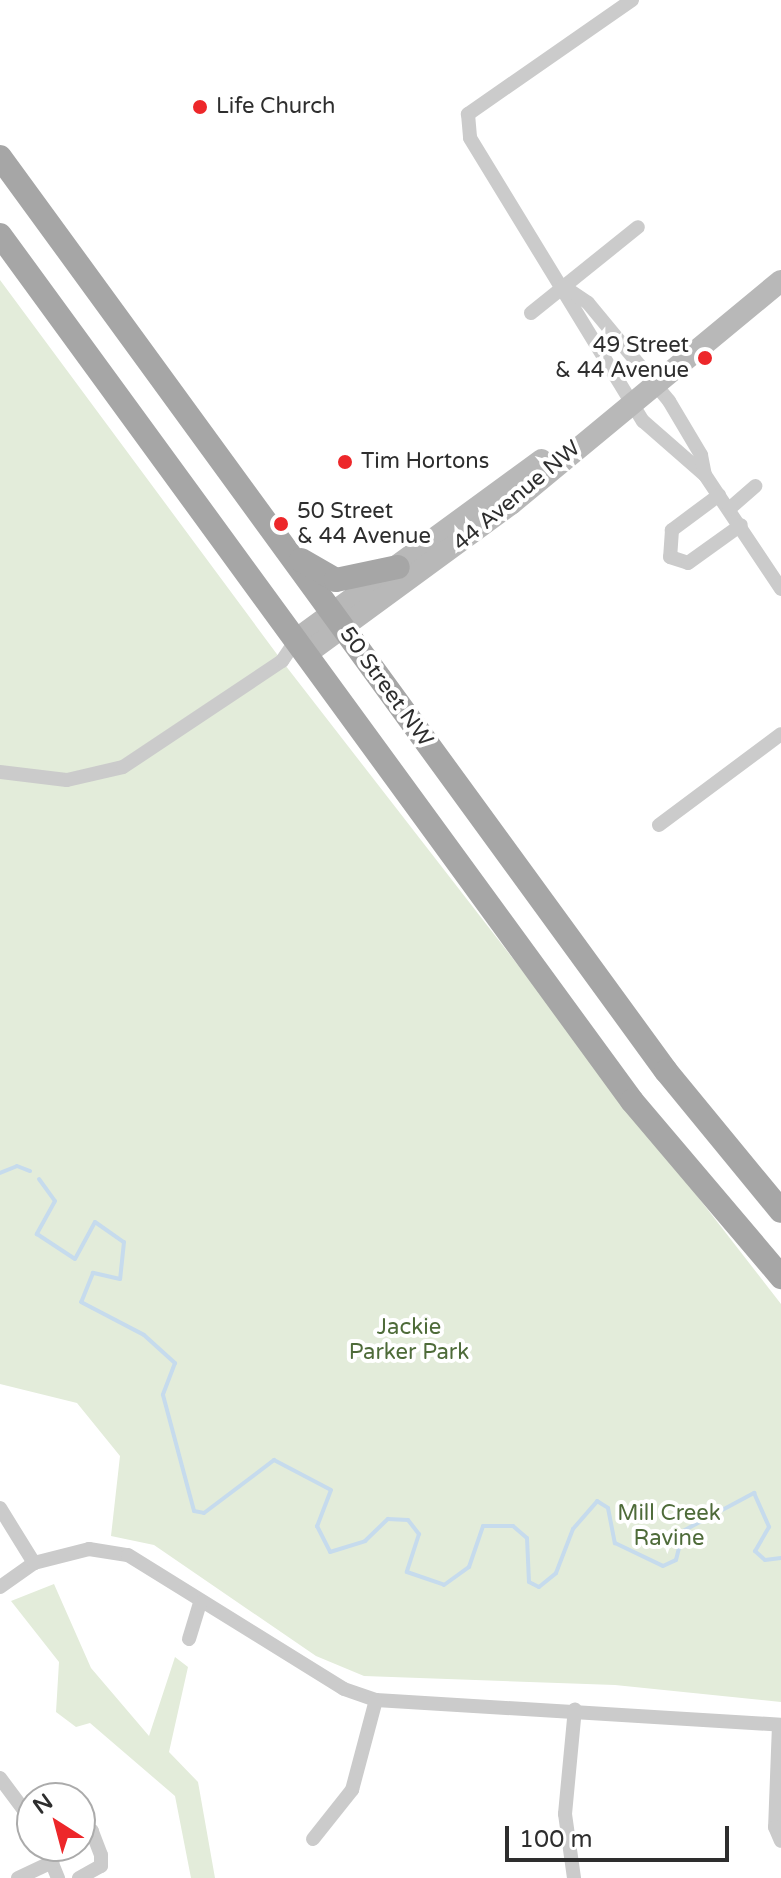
<!DOCTYPE html>
<style>
body{margin:0}
#map{position:relative;width:781px;height:1878px;overflow:hidden;background:#fff;font-family:"Varela Round",sans-serif}
div>[style]{position:absolute}
.green>*{inset:0;background:#e3ecda}
.stream>*{height:4px;margin:-2px;padding:0 2px;transform-origin:2px;border-radius:2px;background:#c6dbed}
.street>*{height:14px;margin:-7px;padding:0 7px;transform-origin:7px;border-radius:7px;background:#cbcbcb}
.secondary>*{height:22px;margin:-11px;padding:0 11px;transform-origin:11px;border-radius:11px;background:#b8b8b8}
.primary>*{height:24px;margin:-12px;padding:0 12px;transform-origin:12px;border-radius:12px;background:#a6a6a6}
.dots>*{width:22px;height:22px;translate:-50% -50%;box-sizing:border-box;border:4px solid #fff;border-radius:50%}
span{translate:-50% -50%;white-space:nowrap;text-align:center;line-height:1.15;-webkit-text-stroke:8px #fff;paint-order:stroke}
.poi-label{font-size:22px;color:#2e2e2e}
.left{translate:0 -50%;text-align:left}
.right{translate:-100% -50%;text-align:right}
.street-label{font-size:22px;color:#2e2e2e}
.park-label{font-size:22px;color:#4e6b39}
.north{position:absolute;left:16px;top:1782px;width:80px;height:80px;box-sizing:border-box;background:#fff;border:2px solid #ababab;border-radius:50%;rotate:324deg;font-size:22px;font-weight:700;line-height:32px;text-align:center;color:#2e2e2e}
.north::after{content:'';display:block;margin:auto;width:28px;height:36px;background:#ed272a;clip-path:polygon(50% 0,100% 100%,50% 72%,0 100%)}
.scale{position:absolute;left:505px;top:1826px;width:224px;height:36px;box-sizing:border-box;border:4px solid #2e2e2e;border-top:0;padding-left:10px;font-size:24px;line-height:28px;white-space:nowrap;color:#2e2e2e;-webkit-text-stroke:6px #fff;paint-order:stroke}
</style>
<div id="map">
<div class="green">
<div style="clip-path:polygon(0 280px,282px 661px,781px 1304px,781px 1702px,615px 1685px,364px 1676px,316px 1656px,154px 1545px,111px 1536px,120px 1456px,77px 1403px,0 1384px)"></div>
<div style="clip-path:polygon(54px 1584px,91px 1668px,149px 1736px,175px 1657px,188px 1667px,169px 1752px,198px 1782px,215px 1878px,191px 1878px,175px 1796px,90px 1723px,76px 1727px,56px 1712px,59px 1662px,11px 1601px)"></div>
</div>
<div class="stream">
<div style="left:0;top:1173px;width:18px;rotate:-22deg"></div>
<div style="left:17px;top:1166px;width:14px;rotate:21deg"></div>
<div style="left:39px;top:1179px;width:27px;rotate:54deg"></div>
<div style="left:55px;top:1201px;width:38px;rotate:119deg"></div>
<div style="left:37px;top:1234px;width:45px;rotate:33.3deg"></div>
<div style="left:75px;top:1259px;width:42px;rotate:-61.6deg"></div>
<div style="left:95px;top:1222px;width:35px;rotate:35deg"></div>
<div style="left:124px;top:1242px;width:37px;rotate:96deg"></div>
<div style="left:120px;top:1279px;width:28px;rotate:-167deg"></div>
<div style="left:93px;top:1273px;width:31px;rotate:112deg"></div>
<div style="left:81px;top:1302px;width:71px;rotate:27.6deg"></div>
<div style="left:144px;top:1335px;width:42px;rotate:42.1deg"></div>
<div style="left:175px;top:1363px;width:34px;rotate:111deg"></div>
<div style="left:163px;top:1395px;width:120px;rotate:75deg"></div>
<div style="left:194px;top:1511px;width:10px;rotate:11deg"></div>
<div style="left:204px;top:1513px;width:88px;rotate:-37.1deg"></div>
<div style="left:274px;top:1460px;width:64px;rotate:27.8deg"></div>
<div style="left:331px;top:1490px;width:39px;rotate:111deg"></div>
<div style="left:317px;top:1526px;width:29px;rotate:63deg"></div>
<div style="left:330px;top:1552px;width:37px;rotate:-17deg"></div>
<div style="left:365px;top:1541px;width:32px;rotate:-44deg"></div>
<div style="left:388px;top:1519px;width:20px;rotate:3deg"></div>
<div style="left:408px;top:1520px;width:18px;rotate:52deg"></div>
<div style="left:419px;top:1534px;width:40px;rotate:108deg"></div>
<div style="left:407px;top:1572px;width:39px;rotate:19deg"></div>
<div style="left:444px;top:1585px;width:31px;rotate:-36deg"></div>
<div style="left:469px;top:1567px;width:43px;rotate:-71.1deg"></div>
<div style="left:483px;top:1526px;width:30px"></div>
<div style="left:513px;top:1526px;width:18px;rotate:41deg"></div>
<div style="left:527px;top:1538px;width:44px;rotate:87.4deg"></div>
<div style="left:529px;top:1582px;width:11px;rotate:27deg"></div>
<div style="left:539px;top:1587px;width:22px;rotate:-39deg"></div>
<div style="left:556px;top:1573px;width:47px;rotate:-68.9deg"></div>
<div style="left:573px;top:1529px;width:37px;rotate:-49deg"></div>
<div style="left:597px;top:1501px;width:13px;rotate:32deg"></div>
<div style="left:608px;top:1508px;width:36px;rotate:79deg"></div>
<div style="left:615px;top:1543px;width:53px;rotate:25.6deg"></div>
<div style="left:663px;top:1566px;width:14px;rotate:-25deg"></div>
<div style="left:676px;top:1560px;width:30px;rotate:-76deg"></div>
<div style="left:683px;top:1531px;width:81px;rotate:-28.2deg"></div>
<div style="left:754px;top:1493px;width:37px;rotate:66deg"></div>
<div style="left:769px;top:1527px;width:28px;rotate:120deg"></div>
<div style="left:755px;top:1551px;width:13px;rotate:42deg"></div>
<div style="left:765px;top:1560px;width:16px;rotate:-7deg"></div>
</div>
<div class="street">
<div style="left:632px;top:0;width:200px;rotate:145.2deg"></div>
<div style="left:468px;top:114px;width:24px;rotate:85deg"></div>
<div style="left:470px;top:138px;width:332px;rotate:58.6deg"></div>
<div style="left:643px;top:421px;width:82px;rotate:41.1deg"></div>
<div style="left:705px;top:475px;width:137px;rotate:56.3deg"></div>
<div style="left:563px;top:286px;width:30px;rotate:34deg"></div>
<div style="left:588px;top:303px;width:127px;rotate:50.4deg"></div>
<div style="left:669px;top:401px;width:63px;rotate:59.3deg"></div>
<div style="left:701px;top:455px;width:20px;rotate:79deg"></div>
<div style="left:531px;top:313px;width:137px;rotate:-38.8deg"></div>
<div style="left:719px;top:495px;width:59px;rotate:143.3deg"></div>
<div style="left:672px;top:530px;width:27px;rotate:94deg"></div>
<div style="left:670px;top:557px;width:19px;rotate:18deg"></div>
<div style="left:688px;top:563px;width:65px;rotate:-35.6deg"></div>
<div style="left:729px;top:509px;width:35px;rotate:-41deg"></div>
<div style="left:0;top:772px;width:67px;rotate:6.8deg"></div>
<div style="left:67px;top:780px;width:57px;rotate:-13.1deg"></div>
<div style="left:123px;top:767px;width:191px;rotate:-33.7deg"></div>
<div style="left:282px;top:661px;width:27px;rotate:-56deg"></div>
<div style="left:659px;top:825px;width:152px;rotate:-36.7deg"></div>
<div style="left:0;top:1508px;width:65px;rotate:58.3deg"></div>
<div style="left:0;top:1587px;width:42px;rotate:-35.2deg"></div>
<div style="left:34px;top:1563px;width:57px;rotate:-14.3deg"></div>
<div style="left:89px;top:1549px;width:39px;rotate:9deg"></div>
<div style="left:128px;top:1555px;width:254px;rotate:31.8deg"></div>
<div style="left:344px;top:1689px;width:34px;rotate:19deg"></div>
<div style="left:376px;top:1700px;width:406px;rotate:3.5deg"></div>
<div style="left:189px;top:1639px;width:38px;rotate:-73deg"></div>
<div style="left:779px;top:1725px;width:102px;rotate:92.2deg"></div>
<div style="left:775px;top:1827px;width:15px;rotate:67deg"></div>
<div style="left:0;top:1778px;width:54px;rotate:53.3deg"></div>
<div style="left:313px;top:1839px;width:63px;rotate:-51.5deg"></div>
<div style="left:352px;top:1790px;width:93px;rotate:-75.1deg"></div>
<div style="left:45px;top:1846px;width:35px;rotate:68deg"></div>
<div style="left:18px;top:1878px;width:38px;rotate:-25deg"></div>
<div style="left:79px;top:1878px;width:25px;rotate:-29deg"></div>
<div style="left:101px;top:1866px;width:11px;rotate:-90deg"></div>
<div style="left:101px;top:1855px;width:26px;rotate:-111deg"></div>
<div style="left:92px;top:1831px;width:13px;rotate:-157deg"></div>
<div style="left:574px;top:1878px;width:65px;rotate:-98deg"></div>
<div style="left:565px;top:1814px;width:105px;rotate:-84.6deg"></div>
</div>
<div class="secondary">
<div style="left:297px;top:639px;width:303px;rotate:-36.2deg"></div>
<div style="left:306px;top:654px;width:254px;rotate:-36.2deg"></div>
<div style="left:511px;top:504px;width:350px;rotate:-39.6deg"></div>
</div>
<div class="primary">
<div style="left:0;top:157px;width:1131px;rotate:53.92deg"></div>
<div style="left:666px;top:1071px;width:181px;rotate:50.6deg"></div>
<div style="left:0;top:235px;width:1072px;rotate:53.88deg"></div>
<div style="left:632px;top:1101px;width:231px;rotate:49.7deg"></div>
<div style="left:301px;top:560px;width:40px;rotate:29.7deg"></div>
<div style="left:336px;top:580px;width:63px;rotate:-11.8deg"></div>
</div>
<div class="dots">
<div style="left:200px;top:107px;background:#ed272a"></div>
<div style="left:705px;top:358px;background:#ed272a"></div>
<div style="left:345px;top:462px;background:#ed272a"></div>
<div style="left:281px;top:524px;background:#ed272a"></div>
</div>
<div class="poi-label">
<span class="left" style="left:216px;top:107px">Life Church</span>
<span class="right" style="left:689px;top:358px">49 Street<br>&amp; 44 Avenue</span>
<span class="left" style="left:361px;top:462px">Tim Hortons</span>
<span class="left" style="left:297px;top:524px">50 Street<br>&amp; 44 Avenue</span>
</div>
<div class="street-label">
<span style="left:517px;top:496px;rotate:-40deg">44 Avenue NW</span>
<span style="left:386px;top:687px;rotate:54deg">50 Street NW</span>
</div>
<div class="park-label">
<span style="left:409px;top:1340px">Jackie<br>Parker Park</span>
<span style="left:669px;top:1526px">Mill Creek<br>Ravine</span>
</div>
<div class="north">N</div>
<div class="scale">100 m</div>
</div>
